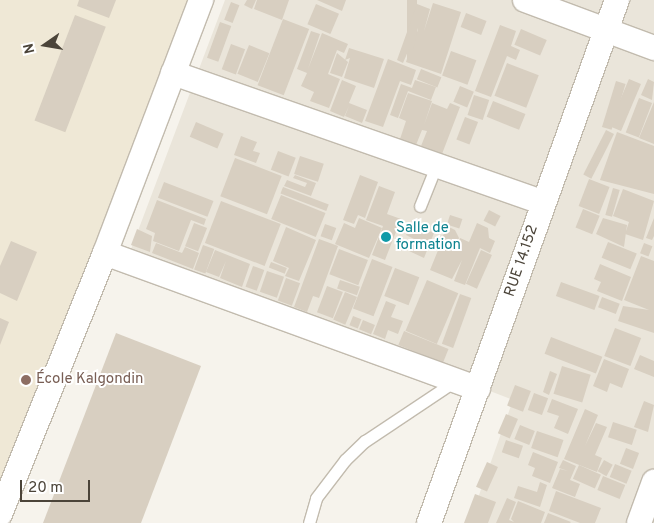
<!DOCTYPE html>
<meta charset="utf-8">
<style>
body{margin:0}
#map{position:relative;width:654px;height:523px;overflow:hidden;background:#f6f3ec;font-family:Overpass,sans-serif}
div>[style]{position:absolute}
.residential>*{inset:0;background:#eae5da}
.education>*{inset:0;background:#efe8d6}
.building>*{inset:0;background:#d8cfc1;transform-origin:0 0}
.roads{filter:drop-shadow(1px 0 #c2bbae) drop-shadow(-1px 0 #c2bbae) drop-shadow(0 1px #c2bbae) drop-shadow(0 -1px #c2bbae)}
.lane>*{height:11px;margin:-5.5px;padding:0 5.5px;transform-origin:5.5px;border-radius:5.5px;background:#fff}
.street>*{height:24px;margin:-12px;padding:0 12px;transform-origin:12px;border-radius:12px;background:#fff}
.dots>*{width:14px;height:14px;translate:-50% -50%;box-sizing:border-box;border:2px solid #fff;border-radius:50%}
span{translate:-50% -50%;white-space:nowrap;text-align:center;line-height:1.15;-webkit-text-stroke:4px #fff;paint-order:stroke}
.culture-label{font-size:15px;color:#0d838f}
.left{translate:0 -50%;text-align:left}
.street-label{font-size:15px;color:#4b4439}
.education-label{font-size:15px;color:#785e54}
.north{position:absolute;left:20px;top:20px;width:50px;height:50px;-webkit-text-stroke:4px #fff;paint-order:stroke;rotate:257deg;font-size:14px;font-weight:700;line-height:20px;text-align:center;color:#4b4439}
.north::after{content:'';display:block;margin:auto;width:18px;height:22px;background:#4b4439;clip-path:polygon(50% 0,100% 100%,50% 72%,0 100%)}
.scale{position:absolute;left:20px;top:480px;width:70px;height:22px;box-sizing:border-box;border:2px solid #4b4439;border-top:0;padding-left:6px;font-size:15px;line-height:18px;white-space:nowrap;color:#4b4439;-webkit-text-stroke:4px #fff;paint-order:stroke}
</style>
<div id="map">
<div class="residential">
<div style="clip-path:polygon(225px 0,654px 0,654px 523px,469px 523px,513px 400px,130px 252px)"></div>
</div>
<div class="education">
<div style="clip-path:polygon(0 0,199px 0,0 506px)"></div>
</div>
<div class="building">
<div style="clip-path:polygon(79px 0,116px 0,109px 18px,77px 6px)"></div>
<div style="clip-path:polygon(247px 0,256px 0,252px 9px,244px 5px)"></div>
<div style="clip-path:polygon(257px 0,289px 0,282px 20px,254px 9px)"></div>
<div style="clip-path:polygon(317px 0,346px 0,342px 11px)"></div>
<div style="left:407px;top:0;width:10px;height:61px"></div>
<div style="left:231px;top:2px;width:9px;height:19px;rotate:21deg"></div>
<div style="clip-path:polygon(433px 3px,461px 12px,441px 74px,406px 62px,410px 49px,413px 50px,418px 28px,403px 63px,397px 60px,417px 4px,430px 9px,424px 31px)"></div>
<div style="left:316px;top:4px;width:25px;height:22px;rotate:23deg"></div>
<div style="left:466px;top:13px;width:22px;height:15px;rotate:21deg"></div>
<div style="left:75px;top:15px;width:33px;height:113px;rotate:21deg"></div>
<div style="left:283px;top:19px;width:28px;height:71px;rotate:21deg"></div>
<div style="left:220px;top:22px;width:12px;height:38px;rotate:20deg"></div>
<div style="clip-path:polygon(500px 25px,516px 31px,511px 46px,520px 50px,516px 60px,507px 56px,491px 97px,475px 91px)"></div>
<div style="left:521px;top:29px;width:28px;height:17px;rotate:23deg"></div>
<div style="clip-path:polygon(311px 31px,320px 34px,308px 69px,322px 33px,348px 44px,344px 53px,337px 50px,328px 74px,340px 79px,329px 108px,310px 101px,314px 92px,301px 86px,307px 73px,297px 69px)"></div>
<div style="left:231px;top:44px;width:15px;height:27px;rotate:20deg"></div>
<div style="left:249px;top:45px;width:22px;height:31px;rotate:22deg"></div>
<div style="clip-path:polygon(349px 48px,384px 59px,374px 88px,344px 78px,350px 58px,345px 60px)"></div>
<div style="left:451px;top:51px;width:27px;height:26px;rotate:20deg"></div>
<div style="clip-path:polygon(337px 53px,348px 62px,342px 77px,330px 73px)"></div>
<div style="clip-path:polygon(388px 59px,416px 70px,411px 85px,400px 81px,383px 127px,365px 121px)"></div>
<div style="left:507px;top:63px;width:34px;height:35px;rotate:21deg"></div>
<div style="left:421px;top:69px;width:22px;height:11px;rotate:22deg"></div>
<div style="left:629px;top:79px;width:13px;height:51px;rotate:23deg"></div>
<div style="clip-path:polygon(648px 79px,654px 82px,652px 100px,641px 95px)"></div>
<div style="clip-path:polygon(342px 80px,356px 86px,349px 103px,367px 110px,362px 123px,345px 116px,349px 106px,344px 117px,330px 111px)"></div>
<div style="clip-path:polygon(415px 80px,436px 87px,431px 100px,408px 91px,398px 118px,390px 115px,401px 84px,412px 88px)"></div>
<div style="left:616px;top:81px;width:10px;height:48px;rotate:17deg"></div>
<div style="left:460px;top:86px;width:15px;height:17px;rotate:23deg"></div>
<div style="clip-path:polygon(408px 93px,432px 101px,424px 125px,432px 103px,447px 109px,450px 103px,460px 107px,442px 154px,421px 146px,427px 131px,422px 130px,416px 145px,400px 139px,406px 121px,399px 118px)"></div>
<div style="left:474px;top:95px;width:16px;height:21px;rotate:18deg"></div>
<div style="left:639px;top:98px;width:14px;height:37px;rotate:21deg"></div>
<div style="left:493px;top:101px;width:35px;height:17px;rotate:22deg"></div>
<div style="clip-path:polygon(654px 102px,654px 144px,639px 138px)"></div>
<div style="left:465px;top:117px;width:14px;height:24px;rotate:21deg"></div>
<div style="left:196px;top:122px;width:30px;height:16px;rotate:23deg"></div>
<div style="left:606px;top:130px;width:9px;height:50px;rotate:27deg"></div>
<div style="clip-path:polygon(617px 132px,654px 146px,654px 194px,600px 180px)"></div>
<div style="clip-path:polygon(241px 136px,257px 142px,253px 151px,260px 153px,256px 163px,234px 155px)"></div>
<div style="left:278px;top:151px;width:19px;height:20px;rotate:21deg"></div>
<div style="left:300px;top:156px;width:25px;height:19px;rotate:18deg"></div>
<div style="left:235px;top:158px;width:50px;height:41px;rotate:21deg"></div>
<div style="clip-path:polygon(295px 175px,316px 183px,311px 196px,284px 186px,287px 180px,305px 187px,307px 183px,293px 178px)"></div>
<div style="clip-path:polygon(360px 175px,378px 182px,365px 218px,358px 215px,354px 224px,343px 220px)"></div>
<div style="left:589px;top:179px;width:22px;height:29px;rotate:21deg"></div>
<div style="left:164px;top:182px;width:53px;height:17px;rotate:21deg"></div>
<div style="clip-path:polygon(379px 186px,395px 192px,387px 214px,401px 219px,385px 260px,372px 255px,383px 226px,366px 220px)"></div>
<div style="left:283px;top:187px;width:49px;height:7px;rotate:21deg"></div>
<div style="left:613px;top:188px;width:7px;height:28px;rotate:16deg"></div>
<div style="clip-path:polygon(623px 189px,654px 201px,643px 240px,625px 234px,629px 222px,613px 216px)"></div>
<div style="left:281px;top:195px;width:48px;height:26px;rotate:22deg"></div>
<div style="clip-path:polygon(157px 200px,206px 219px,204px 225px,191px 220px,179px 251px,153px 241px,155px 233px,146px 229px)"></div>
<div style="left:221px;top:201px;width:64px;height:45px;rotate:21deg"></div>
<div style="left:583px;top:209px;width:18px;height:20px;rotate:22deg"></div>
<div style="left:489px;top:210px;width:13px;height:12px;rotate:27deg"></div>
<div style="left:450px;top:215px;width:13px;height:10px;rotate:18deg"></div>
<div style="clip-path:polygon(359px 218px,382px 228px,369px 258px,335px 244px,344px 223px,355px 228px)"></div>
<div style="clip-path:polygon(603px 218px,627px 225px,624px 247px,596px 234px)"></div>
<div style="clip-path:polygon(654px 218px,654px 236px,652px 240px,646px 238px)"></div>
<div style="left:194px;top:223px;width:14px;height:25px;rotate:21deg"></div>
<div style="clip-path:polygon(410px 223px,434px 233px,424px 258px,409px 251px,414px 239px,406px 235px)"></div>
<div style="clip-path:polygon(477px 223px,488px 228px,489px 238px,495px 241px,490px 253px,480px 248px,465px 285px,454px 281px,462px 260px,452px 279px,430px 270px,441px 243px,456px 248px,460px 238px,469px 242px)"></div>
<div style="left:325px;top:224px;width:12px;height:13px;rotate:20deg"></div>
<div style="clip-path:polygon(447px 226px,455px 230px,459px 238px,455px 247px,441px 241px)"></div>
<div style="clip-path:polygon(286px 227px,316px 240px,299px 281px,285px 276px,289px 268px,273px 261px)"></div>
<div style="clip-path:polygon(137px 229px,152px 236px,150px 252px,131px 245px)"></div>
<div style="clip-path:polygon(319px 239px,338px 246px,319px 298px,313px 296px,307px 312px,294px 307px)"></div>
<div style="clip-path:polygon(11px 241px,37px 252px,17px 301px,0 293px,0 266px)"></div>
<div style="left:608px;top:242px;width:31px;height:17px;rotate:22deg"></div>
<div style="clip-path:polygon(156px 243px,182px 253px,185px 247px,199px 253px,193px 269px,152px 253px)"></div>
<div style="left:644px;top:243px;width:9px;height:11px;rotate:21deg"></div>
<div style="left:203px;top:245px;width:12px;height:26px;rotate:20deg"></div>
<div style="left:339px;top:249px;width:31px;height:27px;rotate:21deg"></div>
<div style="clip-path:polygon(215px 250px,250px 264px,242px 287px,220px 278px,226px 261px,219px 277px,206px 272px)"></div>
<div style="left:481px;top:250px;width:12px;height:37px;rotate:24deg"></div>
<div style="clip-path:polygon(641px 256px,654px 261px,654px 333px,618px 321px,623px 306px,649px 310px,624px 300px)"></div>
<div style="left:372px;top:259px;width:22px;height:53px;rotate:21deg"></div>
<div style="left:271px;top:262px;width:17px;height:6px;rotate:21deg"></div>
<div style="clip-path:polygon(600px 264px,631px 277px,622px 301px,597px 291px,601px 282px,594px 279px)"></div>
<div style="left:253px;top:266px;width:12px;height:22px;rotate:20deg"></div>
<div style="left:395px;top:268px;width:26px;height:30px;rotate:21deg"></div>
<div style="left:267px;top:271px;width:18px;height:22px;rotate:19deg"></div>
<div style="left:286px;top:278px;width:15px;height:24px;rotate:20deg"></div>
<div style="left:340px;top:280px;width:21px;height:9px;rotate:19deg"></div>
<div style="left:427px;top:280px;width:34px;height:55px;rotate:23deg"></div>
<div style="left:561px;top:282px;width:41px;height:15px;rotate:20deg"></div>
<div style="left:327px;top:286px;width:17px;height:28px;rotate:21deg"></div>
<div style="left:345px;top:292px;width:13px;height:30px;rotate:23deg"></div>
<div style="left:460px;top:294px;width:12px;height:53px;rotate:20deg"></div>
<div style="left:602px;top:297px;width:19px;height:11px;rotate:21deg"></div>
<div style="clip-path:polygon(386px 301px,396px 305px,391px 317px,403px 321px,398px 334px,388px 330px,385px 339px,373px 334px)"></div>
<div style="left:353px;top:316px;width:9px;height:10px;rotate:21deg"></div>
<div style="clip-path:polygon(0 318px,9px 322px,0 345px)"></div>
<div style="left:363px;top:320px;width:13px;height:10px;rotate:23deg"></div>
<div style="left:615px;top:328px;width:28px;height:30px;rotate:21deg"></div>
<div style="left:404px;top:331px;width:48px;height:15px;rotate:22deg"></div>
<div style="clip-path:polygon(116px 333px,201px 366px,141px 523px,43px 523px)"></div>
<div style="left:551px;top:337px;width:55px;height:18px;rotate:21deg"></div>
<div style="clip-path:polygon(640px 355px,654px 361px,654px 377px,634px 369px)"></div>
<div style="clip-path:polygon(604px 359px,629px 369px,622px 388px,610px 383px,607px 392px,593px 386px)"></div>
<div style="left:562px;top:366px;width:30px;height:29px;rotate:17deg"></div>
<div style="clip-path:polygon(550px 371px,557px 374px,549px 395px,543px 392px)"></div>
<div style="left:515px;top:385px;width:17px;height:22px;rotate:21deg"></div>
<div style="left:534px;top:393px;width:15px;height:18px;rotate:20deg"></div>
<div style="clip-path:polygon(552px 399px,578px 409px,568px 434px,554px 428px,559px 416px,547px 412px)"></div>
<div style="clip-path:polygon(644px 401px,654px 405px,648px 432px,634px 427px)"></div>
<div style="clip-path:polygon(585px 409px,598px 415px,585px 446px,596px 423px,607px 427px,595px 455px,602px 458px,597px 472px,564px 459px)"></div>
<div style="left:506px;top:414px;width:13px;height:21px;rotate:23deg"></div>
<div style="left:613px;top:422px;width:25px;height:16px;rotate:18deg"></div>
<div style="left:520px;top:425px;width:16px;height:15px;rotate:22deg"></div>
<div style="left:537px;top:431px;width:28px;height:18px;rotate:19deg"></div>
<div style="left:506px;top:440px;width:18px;height:13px;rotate:19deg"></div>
<div style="left:626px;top:448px;width:14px;height:17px;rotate:21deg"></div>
<div style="clip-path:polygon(533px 452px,558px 462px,550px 483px,532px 476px,535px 468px,528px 465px)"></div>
<div style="clip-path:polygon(563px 460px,576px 466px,570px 480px,580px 484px,575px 497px,552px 488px,560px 469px,568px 471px,559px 468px)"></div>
<div style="left:604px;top:460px;width:10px;height:13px;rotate:29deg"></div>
<div style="left:487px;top:462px;width:12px;height:27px;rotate:24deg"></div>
<div style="left:615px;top:464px;width:18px;height:14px;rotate:22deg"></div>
<div style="left:579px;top:465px;width:24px;height:15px;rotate:24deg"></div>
<div style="left:603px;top:476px;width:24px;height:15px;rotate:22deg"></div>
<div style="clip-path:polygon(540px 482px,547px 485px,540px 507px,514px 498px,518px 486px,537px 492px)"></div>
<div style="clip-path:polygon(556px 491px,601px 508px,595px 523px,580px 523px,549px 511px)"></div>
<div style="clip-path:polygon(475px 494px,496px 502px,488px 523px,464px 523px)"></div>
<div style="clip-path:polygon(507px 498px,516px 502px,509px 520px,514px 522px,511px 519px,518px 501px,545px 512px,541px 523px,496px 523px)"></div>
<div style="clip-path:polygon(548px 513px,571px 522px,570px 523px,544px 523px)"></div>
</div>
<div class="roads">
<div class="lane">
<div style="left:420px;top:206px;width:43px;rotate:-68.2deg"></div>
<div style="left:309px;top:523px;width:26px;rotate:-74deg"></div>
<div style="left:316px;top:498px;width:48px;rotate:-52.7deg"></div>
<div style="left:345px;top:460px;width:28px;rotate:-44deg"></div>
<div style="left:365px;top:441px;width:108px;rotate:-33.7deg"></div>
</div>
<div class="street">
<div style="left:525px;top:0;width:138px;rotate:20.4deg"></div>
<div style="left:173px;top:73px;width:391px;rotate:19.3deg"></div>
<div style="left:105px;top:253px;width:397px;rotate:20deg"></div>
<div style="left:0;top:514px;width:281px;rotate:-68.1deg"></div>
<div style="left:105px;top:253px;width:271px;rotate:-69.2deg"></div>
<div style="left:429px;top:523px;width:556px;rotate:-70.23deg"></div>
<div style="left:639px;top:523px;width:44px;rotate:-69.9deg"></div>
</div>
</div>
<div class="dots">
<div style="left:386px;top:237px;background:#0f9aa8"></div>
<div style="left:26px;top:380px;background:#8d6e63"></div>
</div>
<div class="culture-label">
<span class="left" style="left:396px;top:237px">Salle de<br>formation</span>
</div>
<div class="street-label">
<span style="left:522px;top:261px;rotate:-71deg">RUE 14.152</span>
</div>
<div class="education-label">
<span class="left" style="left:36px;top:380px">École Kalgondin</span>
</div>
<div class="north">N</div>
<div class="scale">20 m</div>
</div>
